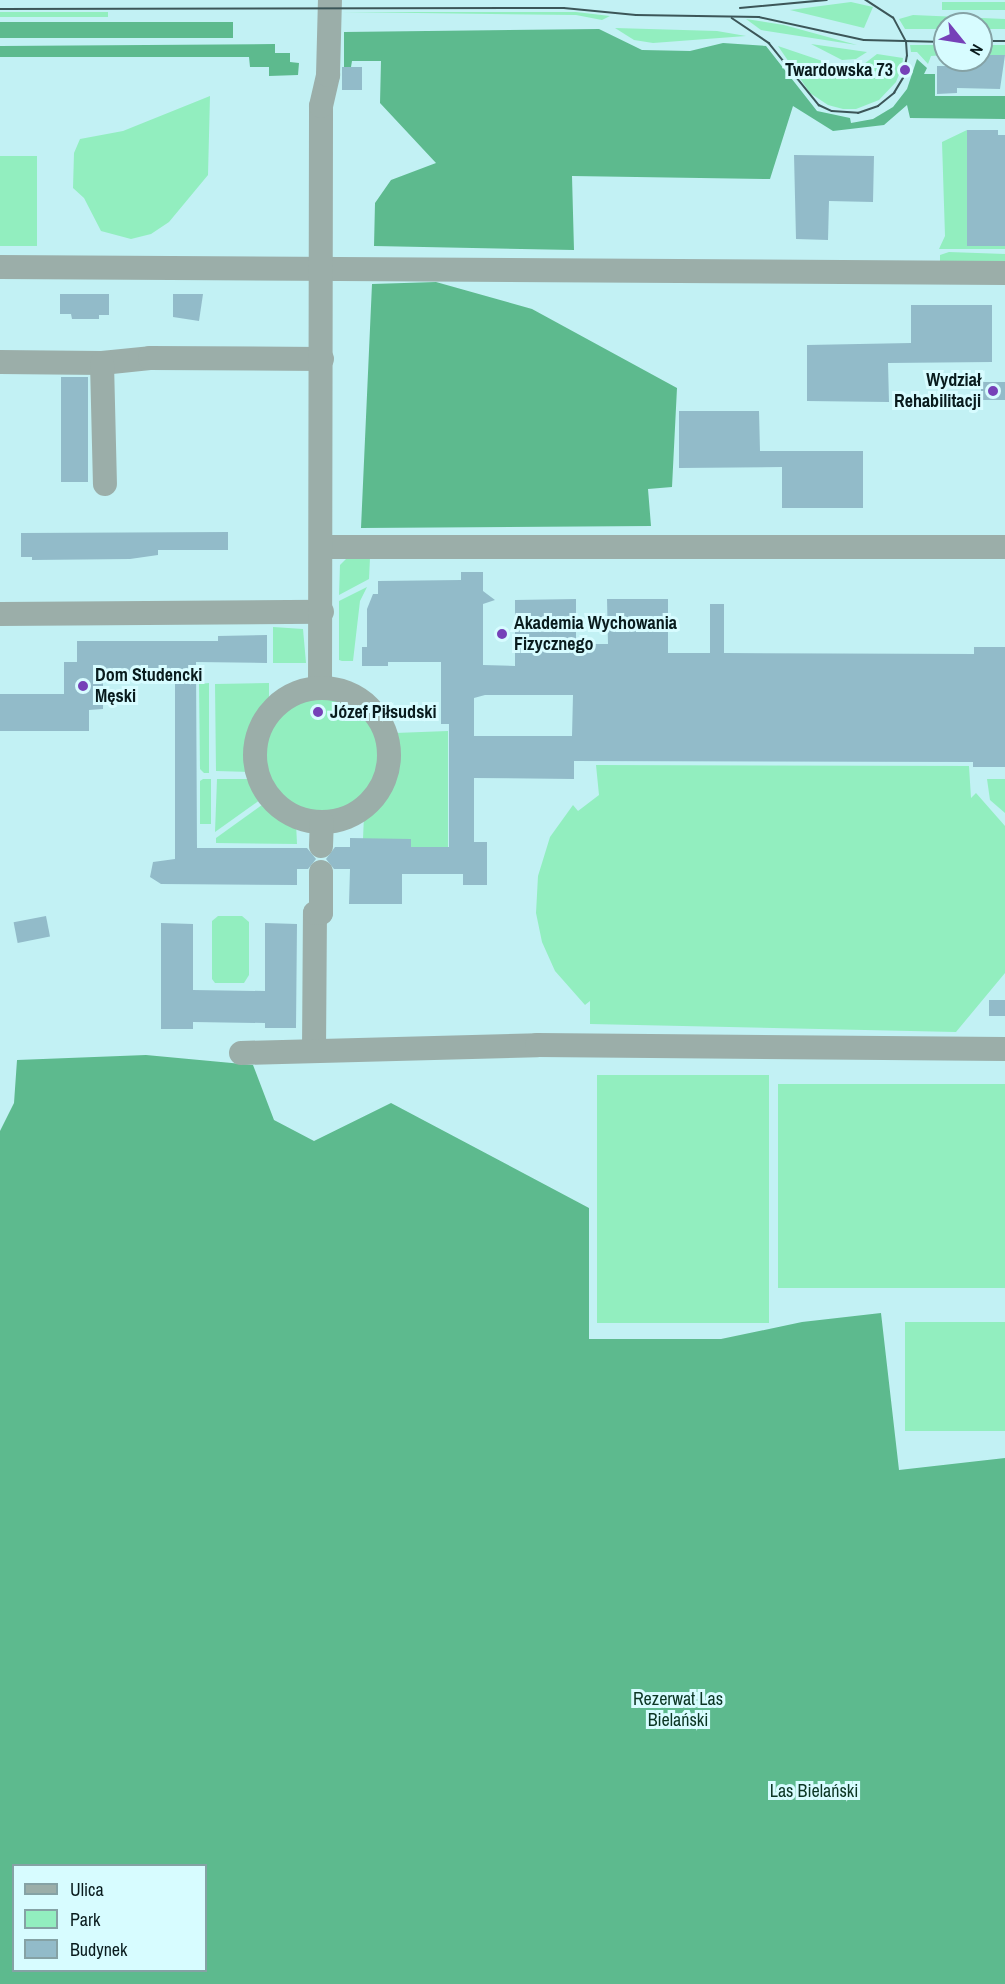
<!DOCTYPE html>
<meta charset="utf-8">
<style>
body{margin:0}
#map{position:relative;width:1005px;height:1984px;overflow:hidden;background:#c2f1f4;font-family:"Archivo Narrow",sans-serif}
div>[style]{position:absolute}
.green>*{inset:0;background:#92eebf;transform-origin:0 0}
.round{border-radius:50%}
.forest>*{inset:0;background:#5dba8e;transform-origin:0 0}
.building>*{inset:0;background:#92bbc9;transform-origin:0 0}
.minor>*{height:24px;margin:-12px;padding:0 12px;transform-origin:12px;border-radius:12px;background:#9baea9}
.minor>.ring{margin:-12px;padding:0;box-sizing:content-box;background:none;border:24px solid #9baea9;border-radius:50%}
.tram>*{height:1.5px;margin:-0.75px;padding:0 0.75px;transform-origin:0.75px;border-radius:0.75px;background:#3c5658}
.dots>*{width:16px;height:16px;translate:-50% -50%;box-sizing:border-box;border:3px solid #d7fcff;border-radius:50%}
span{translate:-50% -50%;white-space:nowrap;text-align:center;line-height:1.15;-webkit-text-stroke:6px #d7fcff;paint-order:stroke}
.poi-label{font-size:18px;color:#091b1d;font-weight:700}
.right{translate:-100% -50%;text-align:right}
.left{translate:0 -50%;text-align:left}
.park-label{font-size:18px;color:#0b3523}
.legend{position:absolute;left:12px;top:1864px;width:195px;height:108px;box-sizing:border-box;background:#d7fcff;border:2px solid #85a2a5;margin:0;padding:8px 10px;list-style:none;font-size:18px;color:#091b1d}
.legend li{display:flex;align-items:center;gap:12px;height:30px}
.legend b{width:30px;border:2px solid #85a2a5}
.north{position:absolute;left:933px;top:12px;width:60px;height:60px;box-sizing:border-box;background:#d7fcff;border:2px solid #85a2a5;border-radius:50%;rotate:120deg;font-size:16px;font-weight:700;line-height:24px;text-align:center;color:#091b1d}
.north::after{content:'';display:block;margin:auto;width:21px;height:27px;background:#7641b8;clip-path:polygon(50% 0,100% 100%,50% 72%,0 100%)}
</style>
<div id="map">
<div class="green">
<div style="clip-path:polygon(851px 2px,873px 7px,864px 28px,790px 10px)"></div>
<div style="left:1005px;top:2px;width:8px;height:63px;rotate:90deg"></div>
<div style="left:0;top:12px;width:108px;height:5px"></div>
<div style="clip-path:polygon(342px 12px,576px 12px,610px 16px,602px 20px,576px 15px)"></div>
<div style="clip-path:polygon(913px 15px,1005px 19px,1005px 29px,981px 29px,981px 24px,945px 24px,945px 29px,905px 29px,899px 19px)"></div>
<div style="clip-path:polygon(746px 19px,784px 25px,857px 45px,761px 30px)"></div>
<div style="clip-path:polygon(615px 28px,717px 31px,746px 36px,653px 43px,634px 40px)"></div>
<div style="clip-path:polygon(811px 44px,867px 52px,856px 59px,842px 60px)"></div>
<div style="clip-path:polygon(910px 45px,945px 45px,945px 55px,931px 56px,928px 64px,917px 52px,911px 52px)"></div>
<div style="left:981px;top:45px;width:24px;height:10px"></div>
<div style="clip-path:polygon(778px 46px,840px 67px,864px 64px,877px 54px,903px 58px,902px 67px,896px 82px,879px 100px,856px 109px,843px 109px,828px 105px,810px 93px)"></div>
<div style="clip-path:polygon(210px 96px,208px 175px,169px 222px,151px 234px,131px 239px,101px 231px,84px 198px,73px 188px,74px 153px,80px 139px,123px 131px)"></div>
<div style="clip-path:polygon(967px 130px,967px 246px,1005px 246px,1005px 249px,939px 249px,945px 236px,942px 142px)"></div>
<div style="left:0;top:156px;width:37px;height:90px"></div>
<div style="clip-path:polygon(949px 252px,1005px 254px,1005px 264px,940px 264px,940px 255px)"></div>
<div style="clip-path:polygon(347px 558px,370px 558px,369px 579px,339px 595px,340px 565px)"></div>
<div style="clip-path:polygon(367px 587px,360px 601px,353px 661px,342px 661px,339px 660px,339px 601px)"></div>
<div style="clip-path:polygon(273px 627px,303px 629px,306px 663px,273px 663px)"></div>
<div style="clip-path:polygon(209px 683px,209px 773px,204px 773px,200px 769px,199px 684px)"></div>
<div style="clip-path:polygon(269px 683px,269px 704px,251px 739px,251px 772px,216px 771px,215px 684px)"></div>
<div class="round" style="left:264px;top:697px;width:118px;height:118px"></div>
<div style="clip-path:polygon(448px 731px,448px 848px,410px 848px,363px 839px,364px 815px,386px 792px,393px 775px,398px 758px,395px 733px)"></div>
<div style="clip-path:polygon(596px 765px,969px 766px,971px 798px,976px 793px,1005px 826px,1005px 973px,956px 1032px,590px 1024px,590px 1001px,585px 1005px,555px 971px,542px 942px,536px 913px,538px 876px,550px 837px,573px 805px,578px 811px,599px 795px)"></div>
<div style="clip-path:polygon(203px 779px,211px 779px,211px 824px,200px 824px,200px 781px)"></div>
<div style="clip-path:polygon(217px 779px,252px 779px,264px 797px,215px 832px)"></div>
<div style="clip-path:polygon(987px 779px,1005px 779px,1005px 813px,990px 800px)"></div>
<div style="clip-path:polygon(266px 802px,296px 823px,297px 844px,216px 843px,216px 838px)"></div>
<div style="clip-path:polygon(218px 916px,242px 916px,249px 922px,249px 975px,244px 983px,215px 983px,212px 979px,212px 921px)"></div>
<div style="left:769px;top:1075px;width:248px;height:172px;rotate:90deg"></div>
<div style="left:1005px;top:1084px;width:204px;height:227px;rotate:90deg"></div>
<div style="left:1005px;top:1322px;width:109px;height:100px;rotate:90deg"></div>
</div>
<div class="forest">
<div style="left:0;top:22px;width:233px;height:16px"></div>
<div style="clip-path:polygon(599px 29px,642px 50px,690px 51px,723px 43px,766px 46px,817px 111px,850px 118px,851px 123px,873px 119px,893px 107px,907px 89px,917px 59px,927px 68px,924px 74px,935px 74px,935px 96px,1005px 96px,1005px 119px,910px 118px,907px 105px,884px 125px,833px 131px,793px 106px,770px 179px,572px 176px,574px 250px,374px 246px,375px 203px,391px 180px,436px 163px,380px 103px,381px 61px,352px 61px,351px 67px,344px 67px,344px 32px)"></div>
<div style="clip-path:polygon(275px 44px,275px 53px,290px 53px,290px 62px,299px 63px,298px 75px,269px 76px,269px 67px,250px 67px,249px 57px,0 57px,0 46px)"></div>
<div style="clip-path:polygon(436px 282px,532px 309px,677px 388px,672px 487px,648px 489px,651px 526px,361px 528px,372px 284px)"></div>
<div style="clip-path:polygon(evenodd,146px 1055px,253px 1065px,274px 1120px,314px 1141px,391px 1103px,589px 1208px,589px 1339px,721px 1339px,802px 1322px,881px 1313px,899px 1470px,1005px 1458px,1005px 1984px,0 1984px,0 1131px,14px 1103px,17px 1060px,146px 1055px,14px 1866px,206px 1866px,206px 1970px,14px 1970px,14px 1866px)"></div>
</div>
<div class="building">
<div style="clip-path:polygon(981px 55px,1005px 55px,1000px 89px,957px 88px,957px 93px,937px 94px,937px 66px,951px 66px,952px 60px,981px 60px)"></div>
<div style="left:342px;top:67px;width:20px;height:23px"></div>
<div style="clip-path:polygon(967px 130px,998px 130px,998px 135px,1005px 135px,1005px 246px,967px 246px)"></div>
<div style="clip-path:polygon(794px 155px,874px 156px,873px 202px,829px 201px,828px 240px,796px 239px)"></div>
<div style="clip-path:polygon(60px 294px,109px 294px,109px 315px,99px 315px,99px 319px,72px 319px,71px 314px,60px 314px)"></div>
<div style="clip-path:polygon(173px 294px,203px 294px,199px 321px,173px 317px)"></div>
<div style="clip-path:polygon(911px 305px,992px 305px,992px 362px,888px 363px,889px 402px,807px 401px,807px 345px,911px 343px)"></div>
<div style="left:61px;top:377px;width:27px;height:105px"></div>
<div style="left:981px;top:382px;width:24px;height:18px"></div>
<div style="clip-path:polygon(679px 411px,759px 411px,760px 451px,863px 451px,863px 508px,782px 508px,782px 467px,679px 468px)"></div>
<div style="clip-path:polygon(228px 532px,228px 550px,158px 550px,158px 555px,130px 559px,32px 560px,32px 557px,21px 557px,21px 533px)"></div>
<div style="clip-path:polygon(evenodd,461px 572px,483px 572px,483px 591px,495px 600px,483px 604px,483px 665px,515px 666px,515px 600px,576px 599px,576px 644px,608px 644px,607px 599px,668px 599px,668px 653px,710px 653px,710px 604px,724px 604px,724px 653px,974px 654px,974px 647px,1005px 647px,1005px 767px,973px 767px,973px 762px,574px 761px,574px 779px,474px 778px,474px 842px,487px 842px,487px 885px,463px 885px,463px 874px,402px 874px,402px 904px,349px 904px,350px 869px,334px 869px,326px 859px,335px 847px,350px 847px,350px 838px,411px 839px,411px 847px,449px 847px,449px 724px,441px 724px,441px 662px,388px 662px,388px 666px,362px 666px,362px 647px,367px 647px,367px 609px,373px 594px,378px 594px,378px 581px,461px 580px,461px 572px,485px 695px,573px 695px,572px 736px,474px 736px,474px 698px,485px 695px)"></div>
<div style="clip-path:polygon(267px 635px,267px 663px,196px 662px,197px 848px,307px 848px,316px 859px,308px 869px,297px 869px,297px 885px,161px 884px,150px 877px,153px 862px,175px 859px,175px 678px,103px 678px,103px 709px,89px 710px,89px 731px,0 731px,0 694px,64px 694px,64px 662px,77px 662px,77px 641px,218px 641px,218px 636px)"></div>
<div style="left:46px;top:916px;width:21px;height:33px;rotate:79deg"></div>
<div style="clip-path:polygon(161px 923px,193px 924px,193px 990px,265px 991px,265px 923px,297px 924px,296px 1028px,265px 1028px,265px 1023px,193px 1022px,193px 1029px,161px 1029px)"></div>
<div style="left:989px;top:1000px;width:16px;height:16px"></div>
</div>
<div class="minor">
<div style="left:0;top:267px;width:1005px;rotate:0.34deg"></div>
<div style="left:0;top:362px;width:102px;rotate:0.6deg"></div>
<div style="left:102px;top:363px;width:48px;rotate:-5.9deg"></div>
<div style="left:150px;top:358px;width:172px;rotate:0.3deg"></div>
<div style="left:102px;top:363px;width:121px;rotate:88.6deg"></div>
<div style="left:321px;top:547px;width:684px"></div>
<div style="left:0;top:614px;width:322px;rotate:-0.4deg"></div>
<div style="left:320px;top:688px;width:582px;rotate:-89.9deg"></div>
<div style="left:321px;top:106px;width:32px;rotate:-77deg"></div>
<div style="left:328px;top:75px;width:75px;rotate:-88.5deg"></div>
<div class="ring" style="left:255px;top:688px;width:110px;height:110px"></div>
<div style="left:321px;top:846px;width:24px;rotate:-88deg"></div>
<div style="left:314px;top:1051px;width:138px;rotate:-89.6deg"></div>
<div style="left:315px;top:913px;width:6px"></div>
<div style="left:321px;top:913px;width:41px;rotate:-90deg"></div>
<div style="left:241px;top:1053px;width:296px;rotate:-1.5deg"></div>
<div style="left:537px;top:1045px;width:468px;rotate:0.5deg"></div>
</div>
<div class="tram">
<div style="left:740px;top:8px;width:87px;rotate:-5.3deg"></div>
<div style="left:0;top:9px;width:564px;rotate:-0.1deg"></div>
<div style="left:564px;top:8px;width:72px;rotate:5.6deg"></div>
<div style="left:636px;top:15px;width:123px;rotate:0.9deg"></div>
<div style="left:759px;top:17px;width:107px;rotate:12.4deg"></div>
<div style="left:864px;top:40px;width:81px;rotate:1.4deg"></div>
<div style="left:732px;top:18px;width:45px;rotate:34deg"></div>
<div style="left:769px;top:43px;width:80px;rotate:51.1deg"></div>
<div style="left:819px;top:105px;width:14px;rotate:25deg"></div>
<div style="left:832px;top:111px;width:26px;rotate:4deg"></div>
<div style="left:858px;top:113px;width:21px;rotate:-19deg"></div>
<div style="left:878px;top:106px;width:21px;rotate:-39deg"></div>
<div style="left:894px;top:93px;width:17px;rotate:-59deg"></div>
<div style="left:903px;top:78px;width:22px;rotate:-80deg"></div>
<div style="left:907px;top:56px;width:14px;rotate:-94deg"></div>
<div style="left:906px;top:42px;width:27px;rotate:-118deg"></div>
<div style="left:893px;top:18px;width:33px;rotate:-147deg"></div>
<div style="left:981px;top:41px;width:24px"></div>
</div>
<div class="dots">
<div style="left:905px;top:70px;background:#7641b8"></div>
<div style="left:993px;top:391px;background:#7641b8"></div>
<div style="left:502px;top:634px;background:#7641b8"></div>
<div style="left:83px;top:686px;background:#7641b8"></div>
<div style="left:318px;top:712px;background:#7641b8"></div>
</div>
<div class="poi-label">
<span class="right" style="left:893px;top:70px">Twardowska 73</span>
<span class="right" style="left:981px;top:391px">Wydział<br>Rehabilitacji</span>
<span class="left" style="left:514px;top:634px">Akademia Wychowania<br>Fizycznego</span>
<span class="left" style="left:95px;top:686px">Dom Studencki<br>Męski</span>
<span class="left" style="left:330px;top:712px">Józef Piłsudski</span>
</div>
<div class="park-label">
<span style="left:678px;top:1710px">Rezerwat Las<br>Bielański</span>
<span style="left:814px;top:1791px">Las Bielański</span>
</div>
<ul class="legend">
<li><b style="height:8px;background:#9baea9"></b>Ulica</li>
<li><b style="height:16px;background:#92eebf"></b>Park</li>
<li><b style="height:16px;background:#92bbc9"></b>Budynek</li>
</ul>
<div class="north">N</div>
</div>
